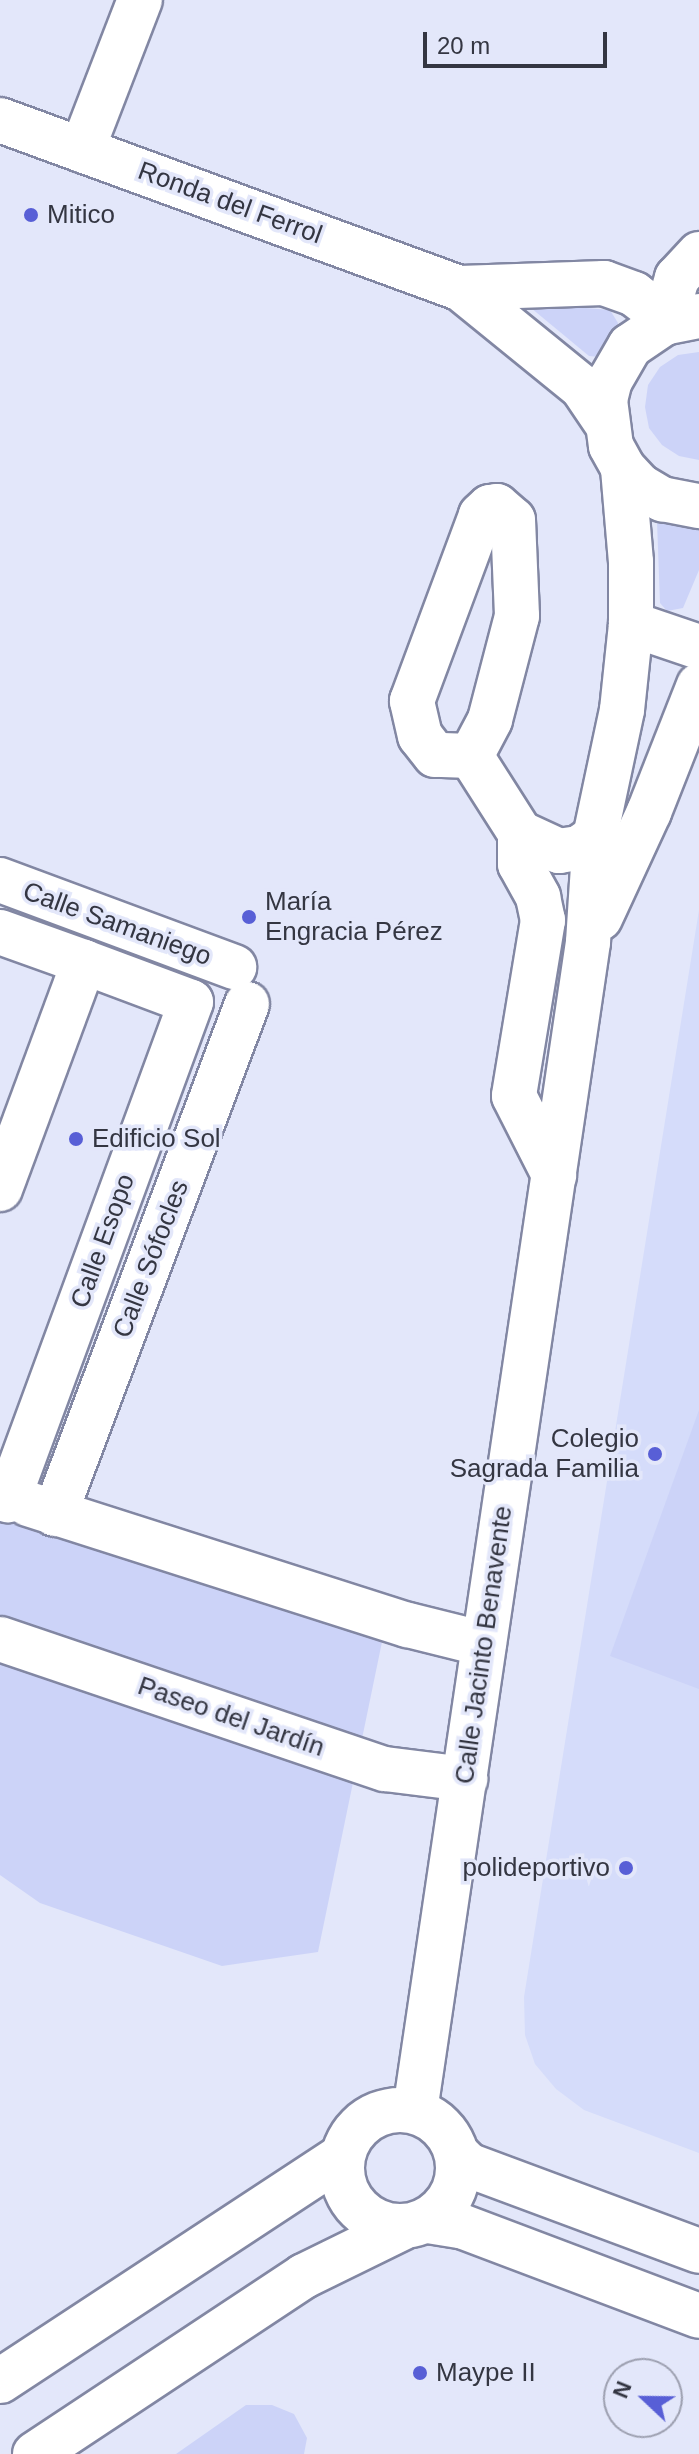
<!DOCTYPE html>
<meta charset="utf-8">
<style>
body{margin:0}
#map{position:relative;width:699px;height:2454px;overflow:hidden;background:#e3e7fa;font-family:Helvetica,sans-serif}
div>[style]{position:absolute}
.built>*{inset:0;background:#d5dcfa}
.green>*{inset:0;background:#ccd3f8}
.roads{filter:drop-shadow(2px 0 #8287a3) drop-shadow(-2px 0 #8287a3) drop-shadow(0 2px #8287a3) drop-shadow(0 -2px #8287a3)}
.minor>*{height:44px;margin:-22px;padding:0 22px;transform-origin:22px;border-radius:22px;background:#fff}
.major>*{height:44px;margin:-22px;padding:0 22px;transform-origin:22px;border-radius:22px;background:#fff}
.major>.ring{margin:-22px;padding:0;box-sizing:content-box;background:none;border:44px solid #fff;border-radius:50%}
.dots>*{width:22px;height:22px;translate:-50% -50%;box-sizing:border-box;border:4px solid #e3e7fa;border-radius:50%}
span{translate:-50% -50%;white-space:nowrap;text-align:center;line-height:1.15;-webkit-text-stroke:7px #e3e7fa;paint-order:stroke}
.street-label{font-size:26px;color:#343642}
.poi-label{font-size:26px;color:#343642}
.left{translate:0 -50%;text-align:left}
.right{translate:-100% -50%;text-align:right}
.north{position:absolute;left:603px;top:2358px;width:80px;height:80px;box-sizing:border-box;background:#e3e7fa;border:2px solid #9da0b0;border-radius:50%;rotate:292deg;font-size:22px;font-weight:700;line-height:32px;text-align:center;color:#343642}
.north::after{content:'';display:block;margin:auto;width:28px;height:36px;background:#585fd6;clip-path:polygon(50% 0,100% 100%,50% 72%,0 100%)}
.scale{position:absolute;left:423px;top:32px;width:184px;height:36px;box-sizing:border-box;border:4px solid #343642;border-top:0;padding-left:10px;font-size:24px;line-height:28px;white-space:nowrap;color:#343642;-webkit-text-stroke:6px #e3e7fa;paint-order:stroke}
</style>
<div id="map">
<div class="built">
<div style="clip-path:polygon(699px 910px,699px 2153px,584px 2110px,556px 2089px,535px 2064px,525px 2035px,524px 1997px)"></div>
</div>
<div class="green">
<div style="clip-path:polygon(525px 303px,610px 310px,618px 323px,614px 337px,600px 357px,589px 356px)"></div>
<div style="clip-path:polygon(699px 352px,699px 460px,679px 456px,662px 445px,649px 428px,645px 407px,648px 385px,660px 367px,678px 355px)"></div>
<div style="clip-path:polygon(699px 515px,699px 570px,683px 608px,667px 611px,660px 603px,657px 521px,660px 517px)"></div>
<div style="clip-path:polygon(699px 1410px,699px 1689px,610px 1656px)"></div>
<div style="clip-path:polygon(0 1512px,383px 1637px,318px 1952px,222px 1966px,40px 1903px,0 1875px)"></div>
<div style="clip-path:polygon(246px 2405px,272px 2405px,294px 2414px,307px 2438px,304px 2454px,176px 2454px)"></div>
</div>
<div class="roads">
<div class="minor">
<div style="left:0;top:120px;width:490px;rotate:20.1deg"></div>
<div style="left:460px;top:288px;width:157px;rotate:39.1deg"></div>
<div style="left:582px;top:387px;width:41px;rotate:55.9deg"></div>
<div style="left:82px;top:150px;width:161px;rotate:-68.9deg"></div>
<div style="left:460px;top:288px;width:144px;rotate:-2deg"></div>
<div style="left:604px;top:283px;width:32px;rotate:20deg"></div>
<div style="left:634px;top:294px;width:21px;rotate:37deg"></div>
<div style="left:651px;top:307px;width:21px;rotate:51deg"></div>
<div style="left:497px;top:506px;width:21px;rotate:41deg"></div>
<div style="left:513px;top:520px;width:96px;rotate:87.6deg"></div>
<div style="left:517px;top:616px;width:107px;rotate:104.6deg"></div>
<div style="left:490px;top:720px;width:41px;rotate:117.8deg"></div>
<div style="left:471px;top:756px;width:36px;rotate:-178deg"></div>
<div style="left:435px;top:755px;width:24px;rotate:-128deg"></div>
<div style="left:420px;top:736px;width:36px;rotate:-103deg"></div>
<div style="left:412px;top:701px;width:198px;rotate:-69.6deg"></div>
<div style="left:481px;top:515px;width:12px;rotate:-42deg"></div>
<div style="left:490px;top:507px;width:7px;rotate:-8deg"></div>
<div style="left:631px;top:624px;width:72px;rotate:18.7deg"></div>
<div style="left:471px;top:756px;width:91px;rotate:57.5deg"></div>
<div style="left:520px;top:833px;width:43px;rotate:24.8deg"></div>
<div style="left:559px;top:851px;width:20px;rotate:-9deg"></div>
<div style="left:579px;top:848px;width:19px;rotate:-35deg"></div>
<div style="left:520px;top:833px;width:31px;rotate:90deg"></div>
<div style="left:520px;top:864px;width:38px;rotate:61deg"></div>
<div style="left:538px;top:897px;width:24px;rotate:78deg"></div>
<div style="left:543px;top:920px;width:178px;rotate:99.4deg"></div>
<div style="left:514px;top:1096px;width:89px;rotate:63.1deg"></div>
<div style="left:0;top:880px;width:250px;rotate:20.4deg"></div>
<div style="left:0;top:932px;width:89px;rotate:19.7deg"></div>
<div style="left:0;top:1189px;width:242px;rotate:-69.7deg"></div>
<div style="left:84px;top:962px;width:114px;rotate:20.5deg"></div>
<div style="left:191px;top:1002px;width:531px;rotate:110.18deg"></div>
<div style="left:28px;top:1504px;width:399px;rotate:17.7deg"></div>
<div style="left:408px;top:1625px;width:78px;rotate:14deg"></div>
<div style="left:55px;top:1514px;width:545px;rotate:-69.37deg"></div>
<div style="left:0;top:1639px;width:406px;rotate:18.7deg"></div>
<div style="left:385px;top:1769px;width:81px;rotate:7.1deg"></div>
</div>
<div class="major">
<div style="left:699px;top:316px;width:36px;rotate:169deg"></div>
<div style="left:664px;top:323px;width:41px;rotate:145.9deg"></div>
<div style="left:630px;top:346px;width:39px;rotate:120deg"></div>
<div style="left:610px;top:380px;width:21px;rotate:104deg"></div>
<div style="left:605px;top:400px;width:46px;rotate:82.6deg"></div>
<div style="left:611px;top:446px;width:25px;rotate:61deg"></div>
<div style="left:623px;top:468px;width:25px;rotate:47deg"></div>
<div style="left:640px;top:486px;width:26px;rotate:31deg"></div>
<div style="left:662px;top:499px;width:38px;rotate:11deg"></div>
<div style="left:664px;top:323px;width:47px;rotate:-73.9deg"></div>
<div style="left:677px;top:278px;width:33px;rotate:-47deg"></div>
<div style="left:600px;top:918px;width:117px;rotate:-65.2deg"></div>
<div style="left:649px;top:812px;width:136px;rotate:-68.5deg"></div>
<div class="ring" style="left:342px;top:2110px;width:72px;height:72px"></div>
<div style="left:415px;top:2111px;width:1182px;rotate:-81.58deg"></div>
<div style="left:588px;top:942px;width:105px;rotate:-86.2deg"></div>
<div style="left:595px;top:837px;width:130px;rotate:-78deg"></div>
<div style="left:622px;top:710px;width:86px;rotate:-84deg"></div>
<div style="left:631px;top:624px;width:62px;rotate:-90deg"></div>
<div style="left:631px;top:562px;width:94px;rotate:-94.9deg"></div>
<div style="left:458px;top:2155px;width:14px;rotate:45deg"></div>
<div style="left:468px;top:2165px;width:246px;rotate:20.4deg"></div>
<div style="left:428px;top:2221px;width:33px;rotate:9deg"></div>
<div style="left:461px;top:2226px;width:254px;rotate:20.7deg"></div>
<div style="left:0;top:2381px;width:409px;rotate:-33.3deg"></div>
<div style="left:35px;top:2454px;width:323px;rotate:-33.5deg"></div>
<div style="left:304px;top:2276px;width:109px;rotate:-26.1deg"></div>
</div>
</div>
<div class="dots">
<div style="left:31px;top:215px;background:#585fd6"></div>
<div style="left:249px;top:917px;background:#585fd6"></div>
<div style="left:76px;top:1139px;background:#585fd6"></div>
<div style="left:655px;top:1454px;background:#585fd6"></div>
<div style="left:626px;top:1868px;background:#585fd6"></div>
<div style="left:420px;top:2373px;background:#585fd6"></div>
</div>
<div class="street-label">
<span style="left:230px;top:203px;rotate:20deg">Ronda del Ferrol</span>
<span style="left:117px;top:924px;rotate:20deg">Calle Samaniego</span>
<span style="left:103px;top:1241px;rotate:-70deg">Calle Esopo</span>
<span style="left:151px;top:1259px;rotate:-69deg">Calle Sófocles</span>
<span style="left:484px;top:1645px;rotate:-82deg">Calle Jacinto Benavente</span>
<span style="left:231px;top:1717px;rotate:19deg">Paseo del Jardín</span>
</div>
<div class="poi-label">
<span class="left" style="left:47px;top:215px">Mitico</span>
<span class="left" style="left:265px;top:917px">María<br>Engracia Pérez</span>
<span class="left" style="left:92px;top:1139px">Edificio Sol</span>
<span class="right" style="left:639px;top:1454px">Colegio<br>Sagrada Familia</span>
<span class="right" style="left:610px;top:1868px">polideportivo</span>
<span class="left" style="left:436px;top:2373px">Maype II</span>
</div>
<div class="north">N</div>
<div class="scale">20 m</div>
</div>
